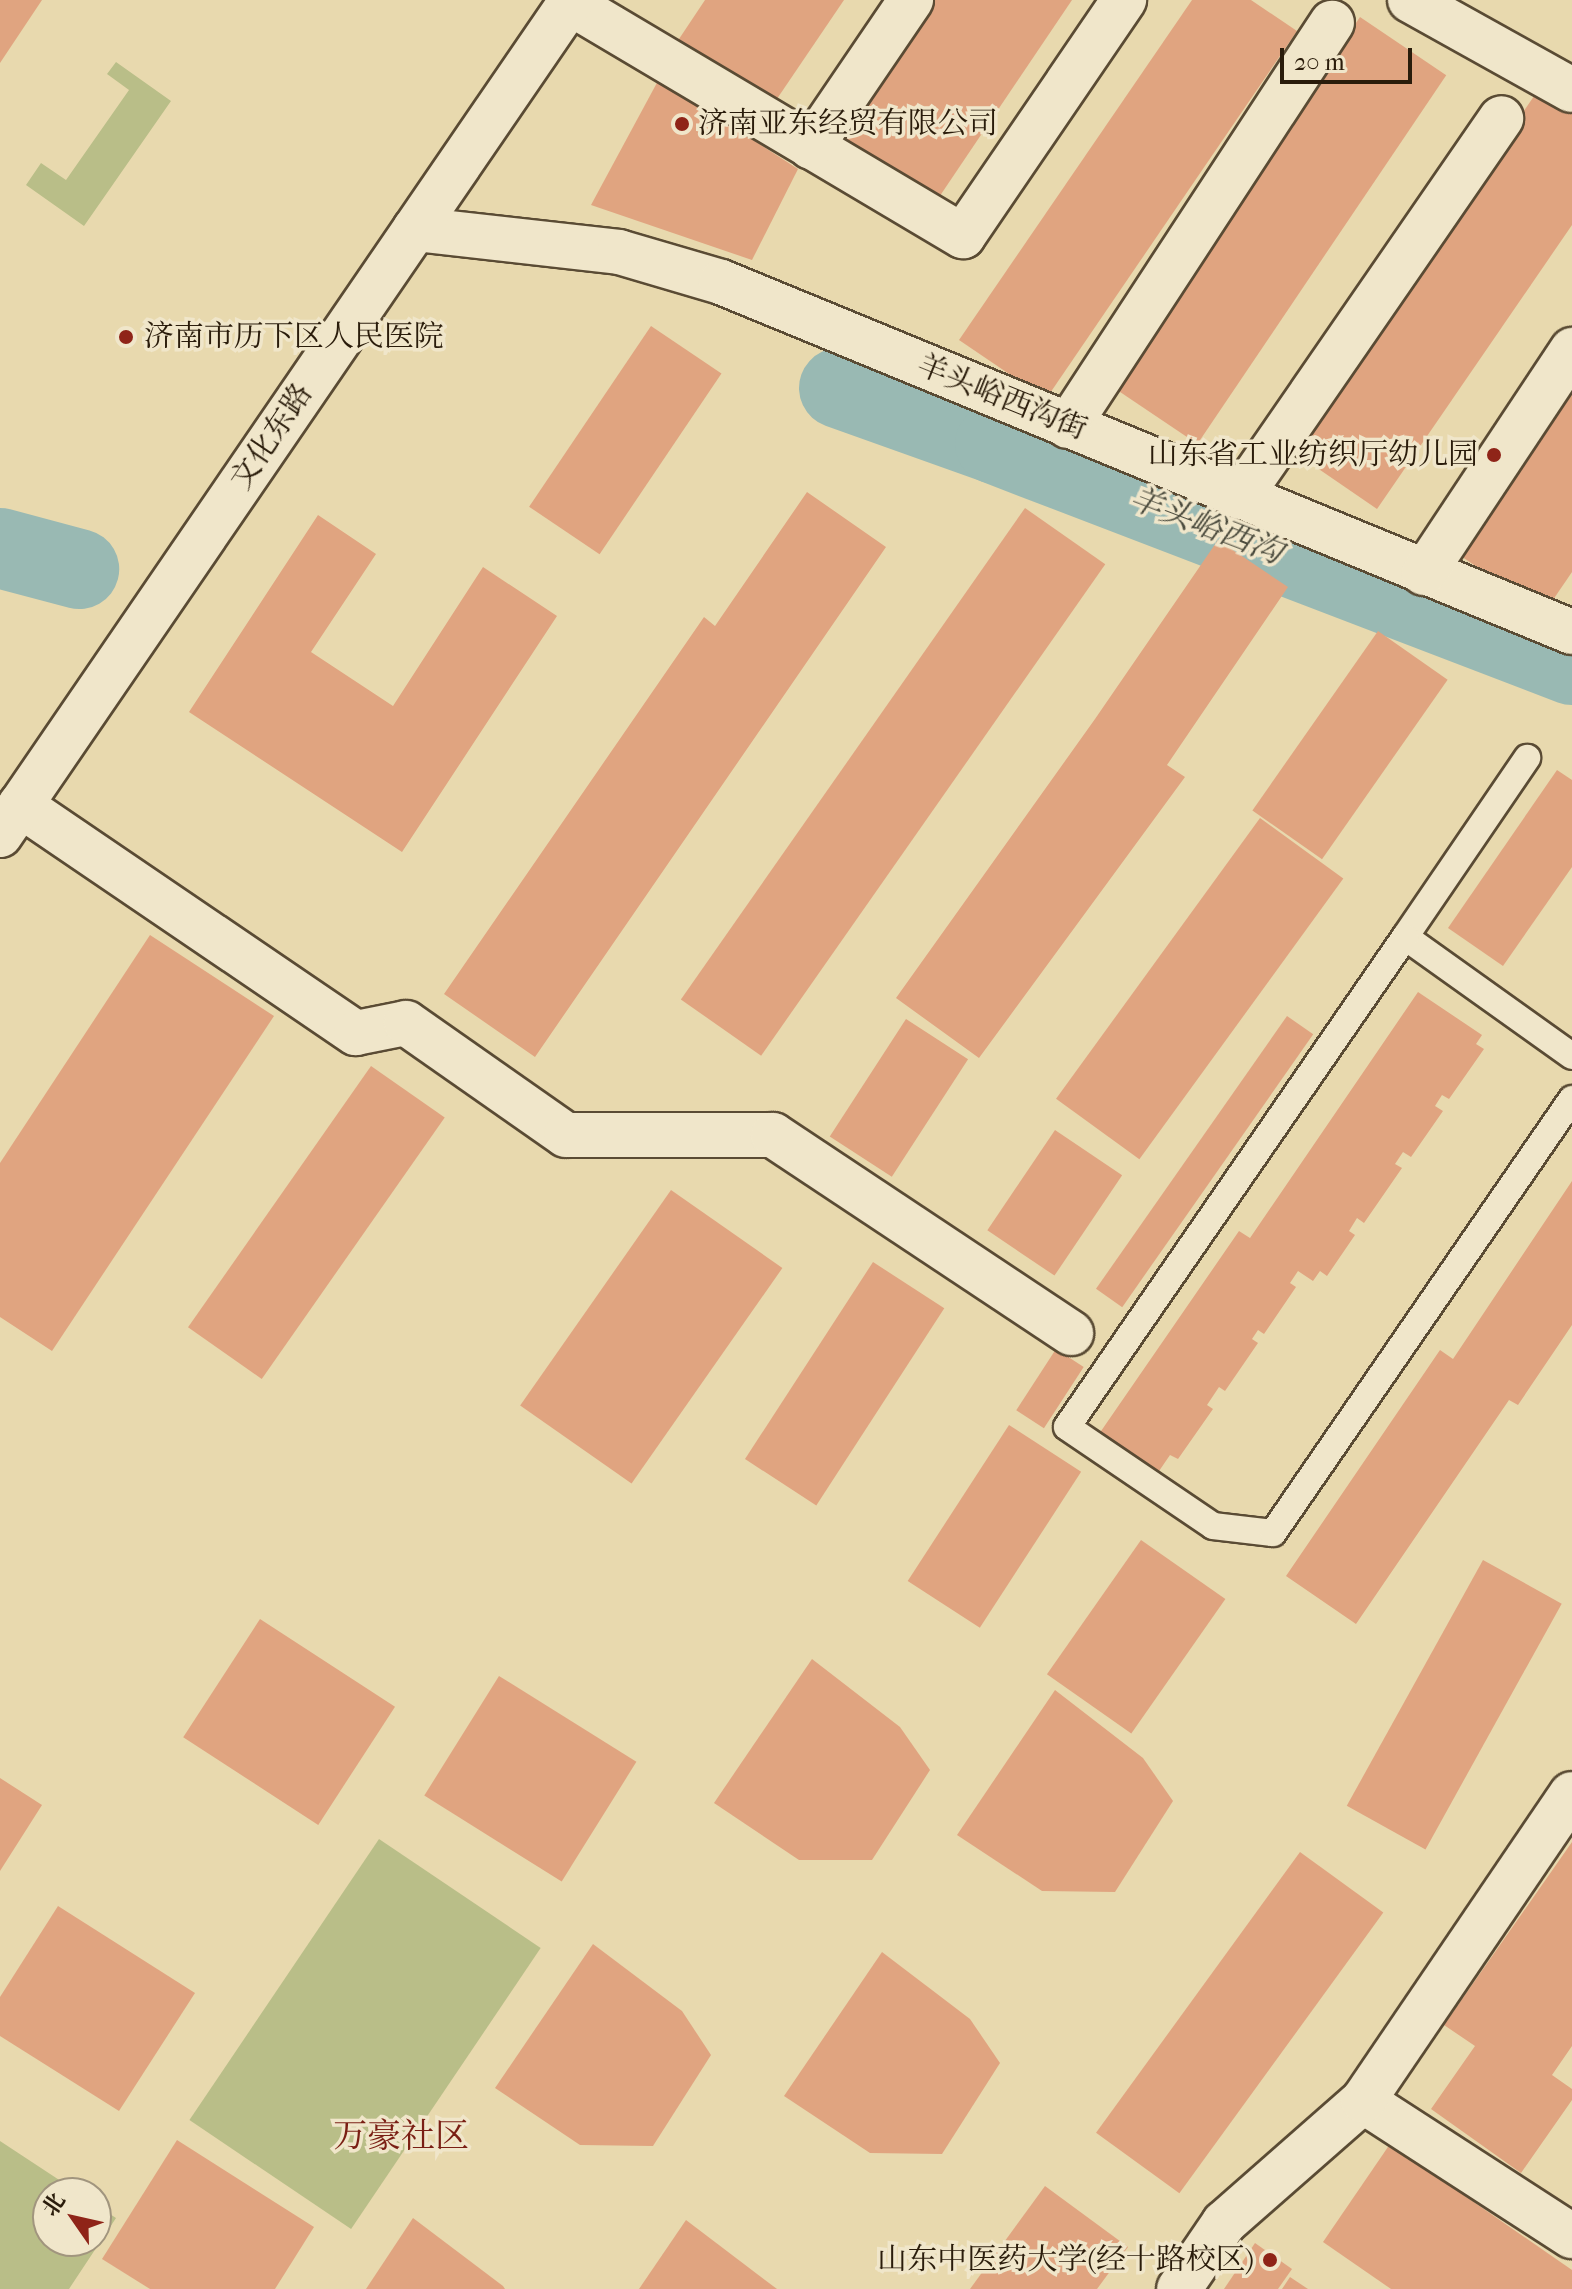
<!DOCTYPE html>
<meta charset="utf-8">
<style>
body{margin:0}
#map{position:relative;width:1572px;height:2289px;overflow:hidden;background:#e8d9ae;font-family:"IM FELL French Canon","Noto Serif SC",serif}
div>[style]{position:absolute}
.green>*{inset:0;background:#b9be88;transform-origin:0 0}
.river>*{height:80px;margin:-40px;padding:0 40px;transform-origin:40px;border-radius:40px;background:#99b9b3}
.building>*{inset:0;background:#e0a480;transform-origin:0 0}
.roads{filter:drop-shadow(2px 0 #5a4b34) drop-shadow(-2px 0 #5a4b34) drop-shadow(0 2px #5a4b34) drop-shadow(0 -2px #5a4b34)}
.lane>*{height:26px;margin:-13px;padding:0 13px;transform-origin:13px;border-radius:13px;background:#f0e6ca}
.street>*{height:44px;margin:-22px;padding:0 22px;transform-origin:22px;border-radius:22px;background:#f0e6ca}
.secondary>*{height:44px;margin:-22px;padding:0 22px;transform-origin:22px;border-radius:22px;background:#f0e6ca}
.dots>*{width:22px;height:22px;translate:-50% -50%;box-sizing:border-box;border:4px solid #f0e6ca;border-radius:50%}
span{translate:-50% -50%;white-space:nowrap;text-align:center;line-height:1.15;-webkit-text-stroke:7px #f0e6ca;paint-order:stroke}
.poi-label{font-size:30px;color:#2a1c0b}
.left{translate:0 -50%;text-align:left}
.right{translate:-100% -50%;text-align:right}
.street-label{font-size:30px;color:#2a1c0b}
.water-label{font-size:32px;color:#4b4b3d;font-style:italic}
.quarter-label{font-size:34px;color:#7a1f14}
.north{position:absolute;left:32px;top:2177px;width:80px;height:80px;box-sizing:border-box;background:#f0e6ca;border:2px solid #a1957e;border-radius:50%;rotate:304deg;font-size:22px;font-weight:700;line-height:32px;text-align:center;color:#2a1c0b}
.north::after{content:'';display:block;margin:auto;width:28px;height:36px;background:#8f2418;clip-path:polygon(50% 0,100% 100%,50% 72%,0 100%)}
.scale{position:absolute;left:1280px;top:48px;width:132px;height:36px;box-sizing:border-box;border:4px solid #2a1c0b;border-top:0;padding-left:10px;font-size:24px;line-height:28px;white-space:nowrap;color:#2a1c0b;-webkit-text-stroke:6px #f0e6ca;paint-order:stroke}
</style>
<div id="map">
<div class="green">
<div style="clip-path:polygon(116px 62px,171px 101px,84px 226px,26px 185px,41px 163px,66px 180px,129px 90px,107px 74px)"></div>
<div style="left:379px;top:1839px;width:195px;height:339px;rotate:34deg"></div>
<div style="clip-path:polygon(0 2141px,79px 2193px,48px 2193px,48px 2241px,96px 2241px,96px 2205px,116px 2218px,69px 2289px,0 2289px)"></div>
</div>
<div class="river">
<div style="left:839px;top:388px;width:166px;rotate:19.7deg"></div>
<div style="left:995px;top:444px;width:618px;rotate:20.96deg"></div>
<div style="left:0;top:548px;width:82px;rotate:14.9deg"></div>
</div>
<div class="building">
<div style="clip-path:polygon(0 0,42px 0,0 63px)"></div>
<div style="clip-path:polygon(705px 0,844px 0,764px 118px,669px 54px)"></div>
<div style="clip-path:polygon(935px 0,1072px 0,925px 218px,831px 154px)"></div>
<div style="clip-path:polygon(1192px 0,1251px 0,1297px 31px,1046px 399px,959px 340px)"></div>
<div style="left:1360px;top:17px;width:104px;height:445px;rotate:34deg"></div>
<div style="clip-path:polygon(659px 79px,798px 169px,752px 260px,591px 205px)"></div>
<div style="clip-path:polygon(1543px 83px,1572px 103px,1572px 225px,1377px 509px,1291px 450px)"></div>
<div style="left:651px;top:326px;width:85px;height:218px;rotate:34deg"></div>
<div style="clip-path:polygon(1572px 387px,1572px 572px,1544px 613px,1458px 554px)"></div>
<div style="clip-path:polygon(807px 492px,886px 547px,535px 1057px,444px 994px,704px 617px,715px 626px)"></div>
<div style="left:1025px;top:508px;width:98px;height:600px;rotate:35deg"></div>
<div style="clip-path:polygon(318px 515px,376px 554px,311px 652px,393px 706px,483px 567px,557px 616px,402px 852px,189px 712px)"></div>
<div style="clip-path:polygon(1218px 540px,1288px 587px,1167px 765px,1185px 777px,979px 1058px,896px 998px,1095px 719px)"></div>
<div style="left:1378px;top:631px;width:85px;height:219px;rotate:35deg"></div>
<div style="clip-path:polygon(1557px 770px,1572px 780px,1572px 867px,1503px 966px,1448px 928px)"></div>
<div style="left:1260px;top:818px;width:103px;height:347px;rotate:36deg"></div>
<div style="clip-path:polygon(150px 935px,274px 1016px,52px 1351px,0 1317px,0 1163px)"></div>
<div style="clip-path:polygon(1418px 992px,1482px 1035px,1476px 1044px,1484px 1049px,1449px 1099px,1442px 1095px,1435px 1106px,1443px 1111px,1411px 1157px,1403px 1152px,1395px 1164px,1402px 1168px,1364px 1223px,1357px 1218px,1349px 1231px,1355px 1235px,1327px 1276px,1320px 1271px,1313px 1281px,1298px 1271px,1290px 1283px,1296px 1287px,1264px 1334px,1258px 1330px,1252px 1339px,1258px 1343px,1225px 1391px,1219px 1387px,1207px 1405px,1213px 1409px,1178px 1459px,1170px 1455px,1157px 1474px,1099px 1434px,1239px 1231px,1250px 1238px)"></div>
<div style="left:1287px;top:1016px;width:32px;height:333px;rotate:35deg"></div>
<div style="left:906px;top:1019px;width:74px;height:140px;rotate:33deg"></div>
<div style="left:371px;top:1066px;width:90px;height:319px;rotate:35deg"></div>
<div style="left:1055px;top:1130px;width:81px;height:121px;rotate:34deg"></div>
<div style="clip-path:polygon(1572px 1181px,1572px 1325px,1518px 1405px,1509px 1400px,1356px 1624px,1286px 1576px,1440px 1350px,1453px 1359px)"></div>
<div style="left:671px;top:1190px;width:136px;height:263px;rotate:35deg"></div>
<div style="left:873px;top:1262px;width:85px;height:235px;rotate:33deg"></div>
<div style="left:1056px;top:1349px;width:33px;height:73px;rotate:33deg"></div>
<div style="left:1009px;top:1425px;width:86px;height:186px;rotate:33deg"></div>
<div style="left:1141px;top:1540px;width:103px;height:164px;rotate:35deg"></div>
<div style="left:1483px;top:1560px;width:90px;height:281px;rotate:29deg"></div>
<div style="left:260px;top:1619px;width:161px;height:141px;rotate:33deg"></div>
<div style="clip-path:polygon(812px 1659px,900px 1727px,930px 1770px,872px 1860px,799px 1860px,714px 1803px)"></div>
<div style="left:499px;top:1676px;width:162px;height:141px;rotate:32deg"></div>
<div style="clip-path:polygon(1055px 1690px,1143px 1758px,1173px 1801px,1115px 1892px,1042px 1891px,957px 1835px)"></div>
<div style="clip-path:polygon(0 1778px,42px 1805px,0 1871px)"></div>
<div style="clip-path:polygon(1572px 1842px,1572px 2046px,1552px 2075px,1572px 2089px,1572px 2100px,1521px 2173px,1431px 2109px,1475px 2046px,1444px 2025px)"></div>
<div style="left:1300px;top:1852px;width:103px;height:347px;rotate:36deg"></div>
<div style="clip-path:polygon(58px 1906px,195px 1993px,119px 2111px,0 2036px,0 1997px)"></div>
<div style="clip-path:polygon(593px 1944px,682px 2011px,711px 2055px,653px 2146px,580px 2145px,495px 2088px)"></div>
<div style="clip-path:polygon(882px 1952px,970px 2019px,1000px 2063px,942px 2154px,870px 2153px,784px 2096px)"></div>
<div style="clip-path:polygon(177px 2140px,314px 2227px,275px 2289px,150px 2289px,102px 2259px)"></div>
<div style="clip-path:polygon(1390px 2144px,1572px 2270px,1572px 2289px,1391px 2289px,1323px 2242px)"></div>
<div style="clip-path:polygon(1045px 2186px,1128px 2247px,1097px 2289px,970px 2289px)"></div>
<div style="clip-path:polygon(413px 2218px,503px 2286px,505px 2289px,366px 2289px)"></div>
<div style="clip-path:polygon(686px 2220px,777px 2289px,639px 2289px)"></div>
<div style="clip-path:polygon(1255px 2243px,1292px 2269px,1278px 2289px,1224px 2289px)"></div>
<div style="clip-path:polygon(1290px 2277px,1308px 2289px,1282px 2289px)"></div>
</div>
<div class="roads">
<div class="lane">
<div style="left:1405px;top:937px;width:217px;rotate:-55.7deg"></div>
<div style="left:1572px;top:1056px;width:205px;rotate:-144.5deg"></div>
<div style="left:1405px;top:937px;width:595px;rotate:124.6deg"></div>
<div style="left:1067px;top:1427px;width:176px;rotate:34.1deg"></div>
<div style="left:1213px;top:1526px;width:60px;rotate:6.7deg"></div>
<div style="left:1273px;top:1533px;width:527px;rotate:-55.44deg"></div>
</div>
<div class="street">
<div style="left:1410px;top:0;width:185px;rotate:29.1deg"></div>
<div style="left:570px;top:3px;width:457px;rotate:30.7deg"></div>
<div style="left:963px;top:236px;width:286px;rotate:-55.7deg"></div>
<div style="left:811px;top:147px;width:178px;rotate:-55.8deg"></div>
<div style="left:415px;top:229px;width:205px;rotate:6.4deg"></div>
<div style="left:619px;top:252px;width:106px;rotate:16.4deg"></div>
<div style="left:721px;top:282px;width:920px;rotate:22.36deg"></div>
<div style="left:1068px;top:426px;width:482px;rotate:-56.8deg"></div>
<div style="left:1240px;top:497px;width:460px;rotate:-55.4deg"></div>
<div style="left:1424px;top:573px;width:268px;rotate:-56.4deg"></div>
<div style="left:20px;top:805px;width:406px;rotate:34.2deg"></div>
<div style="left:356px;top:1033px;width:51px;rotate:-11.3deg"></div>
<div style="left:406px;top:1023px;width:195px;rotate:35deg"></div>
<div style="left:566px;top:1135px;width:207px"></div>
<div style="left:773px;top:1135px;width:358px;rotate:33.6deg"></div>
<div style="left:1363px;top:2101px;width:249px;rotate:32.9deg"></div>
<div style="left:1179px;top:2289px;width:80px;rotate:-55.7deg"></div>
<div style="left:1224px;top:2223px;width:185px;rotate:-41.3deg"></div>
<div style="left:1363px;top:2101px;width:371px;rotate:-55.8deg"></div>
</div>
<div class="secondary">
<div style="left:0;top:835px;width:1012px;rotate:-55.59deg"></div>
</div>
</div>
<div class="dots">
<div style="left:682px;top:124px;background:#8f2418"></div>
<div style="left:126px;top:337px;background:#8f2418"></div>
<div style="left:1494px;top:455px;background:#8f2418"></div>
<div style="left:1270px;top:2260px;background:#8f2418"></div>
</div>
<div class="poi-label">
<span class="left" style="left:698px;top:124px">济南亚东经贸有限公司</span>
<span class="left" style="left:144px;top:337px">济南市历下区人民医院</span>
<span class="right" style="left:1478px;top:455px">山东省工业纺织厅幼儿园</span>
<span class="right" style="left:1254px;top:2260px">山东中医药大学(经十路校区)</span>
</div>
<div class="street-label">
<span style="left:1002px;top:398px;rotate:22deg">羊头峪西沟街</span>
<span style="left:272px;top:437px;rotate:-56deg">文化东路</span>
</div>
<div class="water-label">
<span style="left:1206px;top:526px;rotate:21deg">羊头峪西沟</span>
</div>
<div class="quarter-label">
<span style="left:401px;top:2137px">万豪社区</span>
</div>
<div class="north">北</div>
<div class="scale">20 m</div>
</div>
